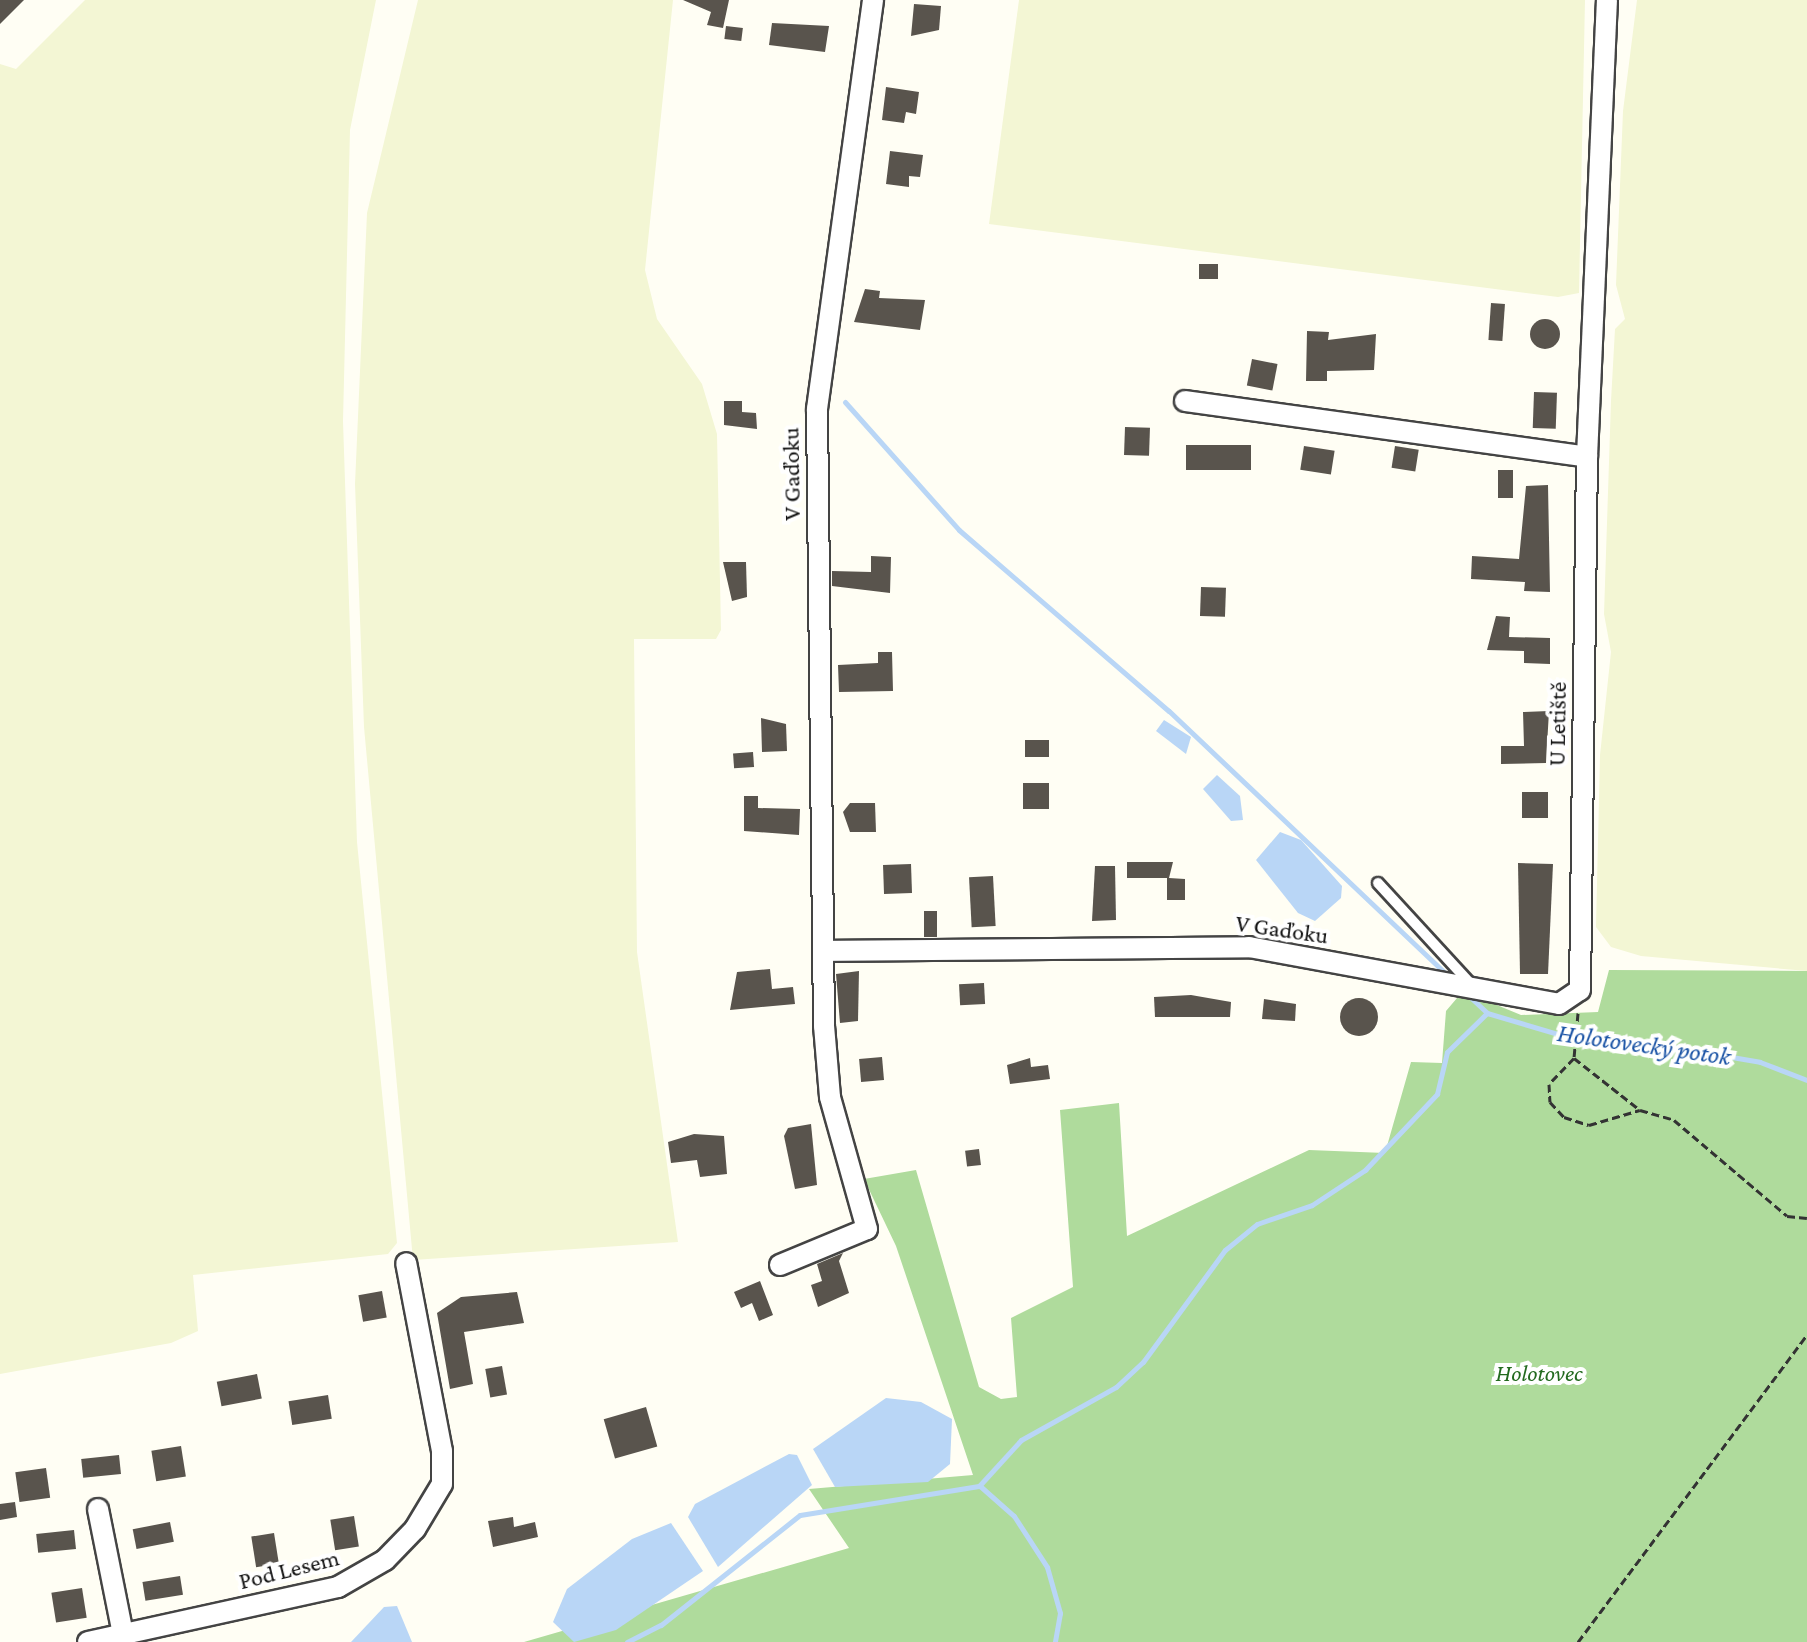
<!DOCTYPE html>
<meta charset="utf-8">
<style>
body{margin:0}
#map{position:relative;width:1807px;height:1642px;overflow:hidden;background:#fffef4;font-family:"Crimson Pro",serif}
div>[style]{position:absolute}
.farmland>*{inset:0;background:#f3f6d4}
.forest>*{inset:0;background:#afdb9c}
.water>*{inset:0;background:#b9d6f6}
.stream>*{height:5px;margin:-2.5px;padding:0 2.5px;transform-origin:2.5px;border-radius:2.5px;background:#b9d6f6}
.building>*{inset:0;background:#59544d;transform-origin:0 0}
.round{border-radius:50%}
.path>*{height:3px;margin-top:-1.5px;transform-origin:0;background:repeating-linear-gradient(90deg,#333 0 8px,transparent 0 12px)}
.roads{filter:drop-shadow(2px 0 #444) drop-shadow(-2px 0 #444) drop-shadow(0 2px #444) drop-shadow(0 -2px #444)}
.service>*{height:10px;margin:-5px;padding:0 5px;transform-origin:5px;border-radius:5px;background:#fff}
.minor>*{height:20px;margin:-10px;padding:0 10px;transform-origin:10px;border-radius:10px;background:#fff}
span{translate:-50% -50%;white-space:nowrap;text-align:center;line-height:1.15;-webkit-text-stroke:8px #fff;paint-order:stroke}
.street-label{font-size:24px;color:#111}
.park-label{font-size:24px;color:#236a1f;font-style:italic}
.water-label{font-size:26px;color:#1851a4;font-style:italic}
</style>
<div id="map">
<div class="farmland">
<div style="clip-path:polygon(85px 0,376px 0,350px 130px,343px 421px,357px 842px,397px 1243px,388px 1254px,193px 1275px,198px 1331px,171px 1343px,0 1374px,0 64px,16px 69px)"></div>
<div style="clip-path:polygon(418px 0,673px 0,645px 270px,657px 319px,702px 384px,717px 434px,721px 630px,716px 639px,634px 639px,637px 952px,678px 1242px,413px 1260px,364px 727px,355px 484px,367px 213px)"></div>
<div style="clip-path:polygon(1019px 0,1585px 0,1579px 293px,1558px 297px,989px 224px)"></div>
<div style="clip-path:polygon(1637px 0,1807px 0,1807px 971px,1641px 956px,1611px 947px,1596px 927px,1600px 755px,1611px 652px,1604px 614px,1611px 401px,1615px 329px,1625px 319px,1616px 285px,1623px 111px)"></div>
</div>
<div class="forest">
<div style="clip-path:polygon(1609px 970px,1807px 971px,1807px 1642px,524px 1642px,849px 1548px,809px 1489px,973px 1475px,896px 1246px,864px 1179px,916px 1170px,979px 1387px,1001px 1399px,1017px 1397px,1011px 1318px,1073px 1287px,1060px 1110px,1119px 1103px,1127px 1236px,1309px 1150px,1385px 1153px,1411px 1062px,1442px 1063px,1446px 1011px,1463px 991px,1521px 1015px,1598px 1012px)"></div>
</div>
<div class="water">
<div style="clip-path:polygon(1164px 720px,1191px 737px,1186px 754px,1156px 731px)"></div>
<div style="clip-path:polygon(1217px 775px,1240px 796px,1243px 820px,1231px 821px,1203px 789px)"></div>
<div style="clip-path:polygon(1280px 832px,1301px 840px,1342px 886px,1341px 898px,1315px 921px,1298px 913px,1256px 860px)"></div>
<div style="clip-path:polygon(886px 1398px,921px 1402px,952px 1419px,950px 1464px,928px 1482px,835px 1487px,813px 1449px)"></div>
<div style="clip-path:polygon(789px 1454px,797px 1455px,812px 1485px,718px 1567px,688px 1517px,695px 1504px)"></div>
<div style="clip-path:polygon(671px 1523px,703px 1571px,616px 1630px,574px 1642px,553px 1622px,567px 1589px,632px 1539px)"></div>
<div style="clip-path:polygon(397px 1606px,412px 1642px,351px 1642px,384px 1607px)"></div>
</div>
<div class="stream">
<div style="left:845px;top:402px;width:171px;rotate:48.3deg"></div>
<div style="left:959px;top:530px;width:277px;rotate:40.8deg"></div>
<div style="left:1169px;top:711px;width:386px;rotate:43.5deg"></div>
<div style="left:1468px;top:995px;width:26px;rotate:43deg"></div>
<div style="left:980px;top:1486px;width:45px;rotate:41.4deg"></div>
<div style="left:1014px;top:1516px;width:61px;rotate:57.1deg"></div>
<div style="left:1047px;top:1567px;width:48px;rotate:74.2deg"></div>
<div style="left:1060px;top:1613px;width:29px;rotate:100deg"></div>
<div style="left:627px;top:1642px;width:38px;rotate:-27deg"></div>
<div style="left:661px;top:1625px;width:177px;rotate:-38.4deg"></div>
<div style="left:800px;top:1515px;width:181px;rotate:-9.2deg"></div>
<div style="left:979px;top:1486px;width:62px;rotate:-47.6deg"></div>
<div style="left:1021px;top:1440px;width:109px;rotate:-29.2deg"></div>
<div style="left:1116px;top:1387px;width:37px;rotate:-43deg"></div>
<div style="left:1143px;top:1362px;width:139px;rotate:-53.8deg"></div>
<div style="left:1225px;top:1250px;width:41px;rotate:-39.1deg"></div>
<div style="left:1257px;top:1224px;width:58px;rotate:-19.1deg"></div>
<div style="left:1312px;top:1205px;width:64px;rotate:-33.4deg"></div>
<div style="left:1365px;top:1170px;width:105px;rotate:-46.5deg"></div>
<div style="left:1437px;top:1094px;width:43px;rotate:-76.6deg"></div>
<div style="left:1447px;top:1052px;width:56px;rotate:-44.3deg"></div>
<div style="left:1487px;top:1013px;width:84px;rotate:16.5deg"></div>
<div style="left:1568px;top:1037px;width:23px;rotate:-10deg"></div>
<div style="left:1591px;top:1033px;width:171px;rotate:9.7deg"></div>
<div style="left:1760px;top:1062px;width:50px;rotate:21deg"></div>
</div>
<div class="building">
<div style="clip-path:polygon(0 0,24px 0,0 24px)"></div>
<div style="clip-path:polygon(683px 0,729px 0,723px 28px,707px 25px,711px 12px)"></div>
<div style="clip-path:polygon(914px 4px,941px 6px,939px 30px,911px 36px)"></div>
<div style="clip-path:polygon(772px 23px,829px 26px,825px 52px,769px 45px)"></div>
<div style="left:726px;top:26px;width:17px;height:13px;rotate:7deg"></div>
<div style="clip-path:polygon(886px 87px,919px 92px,916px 114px,906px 112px,904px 123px,882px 120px)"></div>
<div style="clip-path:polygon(890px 151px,923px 155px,920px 177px,909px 176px,909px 187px,886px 184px)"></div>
<div style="left:1199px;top:264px;width:19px;height:15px"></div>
<div style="clip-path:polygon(865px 289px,880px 291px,879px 298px,925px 300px,920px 330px,854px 322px)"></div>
<div style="left:1491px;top:303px;width:14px;height:37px;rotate:4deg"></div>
<div class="round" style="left:1530px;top:319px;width:30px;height:30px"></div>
<div style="clip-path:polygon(1307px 331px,1329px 332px,1328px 340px,1376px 334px,1374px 370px,1327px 371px,1327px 381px,1306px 381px)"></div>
<div style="left:1252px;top:359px;width:26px;height:27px;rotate:11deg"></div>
<div style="left:1534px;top:392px;width:23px;height:36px;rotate:2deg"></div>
<div style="clip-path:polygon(724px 401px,742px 401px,742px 412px,756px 413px,757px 429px,724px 425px)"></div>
<div style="left:1125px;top:427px;width:25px;height:28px;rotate:2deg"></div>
<div style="left:1186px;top:445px;width:65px;height:25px"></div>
<div style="left:1304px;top:446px;width:31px;height:24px;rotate:9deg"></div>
<div style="left:1395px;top:446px;width:24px;height:22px;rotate:9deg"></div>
<div style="left:1498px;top:470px;width:15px;height:28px"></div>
<div style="clip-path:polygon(1548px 485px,1550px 592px,1524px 591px,1525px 582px,1471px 579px,1472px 556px,1519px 559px,1526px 486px)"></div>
<div style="clip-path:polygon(871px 556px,891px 557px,890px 593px,832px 586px,832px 571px,871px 572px)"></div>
<div style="clip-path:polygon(723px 562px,746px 562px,747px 597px,732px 601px)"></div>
<div style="left:1201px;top:587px;width:25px;height:29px;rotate:2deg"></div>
<div style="clip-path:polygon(1496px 616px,1510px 617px,1509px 637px,1550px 638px,1550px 664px,1524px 663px,1524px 651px,1487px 650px)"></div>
<div style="clip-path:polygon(878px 652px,892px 652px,893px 691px,839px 692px,838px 665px,878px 663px)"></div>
<div style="clip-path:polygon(1549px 711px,1546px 763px,1501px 764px,1501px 746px,1524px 746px,1523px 712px)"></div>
<div style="clip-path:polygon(761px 718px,786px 724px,787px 751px,762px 752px)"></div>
<div style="left:1025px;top:740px;width:24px;height:17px"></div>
<div style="left:753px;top:752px;width:15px;height:20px;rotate:86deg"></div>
<div style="left:1023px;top:783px;width:26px;height:26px"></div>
<div style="left:1522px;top:792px;width:26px;height:26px"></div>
<div style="clip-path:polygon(744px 796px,758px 796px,758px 808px,800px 809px,799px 835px,744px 831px)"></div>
<div style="clip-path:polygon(850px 803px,875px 803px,876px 832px,850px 832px,843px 812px)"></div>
<div style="clip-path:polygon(1127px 862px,1173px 862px,1169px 878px,1185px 879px,1185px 900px,1167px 900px,1167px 878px,1127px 878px)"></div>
<div style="clip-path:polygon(1518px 863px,1553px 864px,1548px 974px,1520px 974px)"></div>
<div style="left:911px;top:864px;width:29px;height:28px;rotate:88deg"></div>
<div style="clip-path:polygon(1095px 866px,1115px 866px,1116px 920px,1092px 921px)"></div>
<div style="left:993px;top:876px;width:50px;height:24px;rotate:87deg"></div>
<div style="left:924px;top:911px;width:13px;height:26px"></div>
<div style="clip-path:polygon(770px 969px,772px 989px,793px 987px,795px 1004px,730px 1010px,737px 972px)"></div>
<div style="clip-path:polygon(859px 971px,858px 1021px,840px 1023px,836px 974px)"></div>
<div style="left:984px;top:983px;width:21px;height:25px;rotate:87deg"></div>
<div style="clip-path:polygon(1191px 995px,1231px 1002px,1230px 1017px,1155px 1017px,1154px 997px)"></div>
<div class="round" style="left:1340px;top:998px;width:38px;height:38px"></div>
<div style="clip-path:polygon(1264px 999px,1296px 1004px,1295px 1021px,1262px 1019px)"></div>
<div style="left:882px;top:1057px;width:23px;height:23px;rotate:85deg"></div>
<div style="clip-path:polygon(1030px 1058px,1031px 1067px,1048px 1065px,1050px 1079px,1010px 1084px,1007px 1065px)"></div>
<div style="clip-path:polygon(811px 1124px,817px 1185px,795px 1189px,784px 1136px,788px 1128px)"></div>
<div style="clip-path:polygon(694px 1134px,724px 1136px,727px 1174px,700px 1177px,697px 1160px,671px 1163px,668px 1142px)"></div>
<div style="left:979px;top:1149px;width:16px;height:14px;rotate:83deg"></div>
<div style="clip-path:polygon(843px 1253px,839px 1261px,849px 1293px,818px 1307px,811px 1285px,822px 1281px,817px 1264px)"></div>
<div style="clip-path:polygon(760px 1281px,773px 1315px,759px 1321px,752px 1303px,741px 1308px,734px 1292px)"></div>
<div style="left:382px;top:1291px;width:27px;height:24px;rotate:80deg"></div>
<div style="clip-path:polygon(517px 1292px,524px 1323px,464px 1332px,473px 1384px,450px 1389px,437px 1313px,461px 1297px)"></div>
<div style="left:502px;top:1366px;width:29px;height:17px;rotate:80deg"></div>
<div style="left:257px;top:1374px;width:25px;height:41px;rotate:79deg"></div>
<div style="left:328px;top:1395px;width:24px;height:40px;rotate:81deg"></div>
<div style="left:646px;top:1407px;width:41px;height:44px;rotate:74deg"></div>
<div style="left:181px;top:1446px;width:31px;height:30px;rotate:81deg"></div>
<div style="left:119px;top:1455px;width:19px;height:38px;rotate:84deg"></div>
<div style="left:46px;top:1468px;width:30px;height:31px;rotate:82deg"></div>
<div style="clip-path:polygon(15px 1502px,17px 1517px,0 1520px,0 1504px)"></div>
<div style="left:354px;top:1516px;width:31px;height:24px;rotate:81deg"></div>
<div style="clip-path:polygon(513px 1517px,514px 1527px,535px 1522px,538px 1537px,493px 1547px,488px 1521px)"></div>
<div style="left:170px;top:1522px;width:20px;height:38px;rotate:79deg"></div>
<div style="left:74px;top:1530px;width:19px;height:38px;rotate:84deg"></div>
<div style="left:274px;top:1533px;width:31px;height:23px;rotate:81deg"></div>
<div style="left:180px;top:1576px;width:19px;height:38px;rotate:81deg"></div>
<div style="left:82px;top:1588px;width:30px;height:31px;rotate:81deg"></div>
</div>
<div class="path">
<div style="left:1578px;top:1013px;width:45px;rotate:95.1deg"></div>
<div style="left:1574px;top:1058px;width:36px;rotate:134deg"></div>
<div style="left:1549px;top:1084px;width:18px;rotate:87deg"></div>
<div style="left:1550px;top:1102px;width:21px;rotate:47deg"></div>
<div style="left:1564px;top:1117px;width:26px;rotate:18deg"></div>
<div style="left:1589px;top:1125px;width:53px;rotate:-16.4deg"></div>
<div style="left:1640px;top:1110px;width:35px;rotate:16deg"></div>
<div style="left:1674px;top:1120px;width:148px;rotate:40.3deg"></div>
<div style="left:1787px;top:1216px;width:20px;rotate:6deg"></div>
<div style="left:1574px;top:1058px;width:84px;rotate:38.2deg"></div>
<div style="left:1578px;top:1642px;width:383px;rotate:-53.3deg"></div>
</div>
<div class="roads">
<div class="service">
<div style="left:1378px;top:883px;width:137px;rotate:47.4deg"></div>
</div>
<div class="minor">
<div style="left:1185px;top:401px;width:406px;rotate:7.9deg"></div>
<div style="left:824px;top:951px;width:425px;rotate:-0.5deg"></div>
<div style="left:1249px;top:947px;width:315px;rotate:10.4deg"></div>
<div style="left:1559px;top:1004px;width:25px;rotate:-34deg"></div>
<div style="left:1580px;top:990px;width:533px;rotate:-89.25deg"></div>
<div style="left:1587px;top:457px;width:457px;rotate:-87.5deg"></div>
<div style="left:780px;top:1265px;width:94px;rotate:-22.5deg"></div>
<div style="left:867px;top:1229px;width:137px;rotate:-105.7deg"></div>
<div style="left:830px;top:1097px;width:71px;rotate:-94.8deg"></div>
<div style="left:824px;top:1026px;width:617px;rotate:-90.65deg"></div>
<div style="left:817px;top:409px;width:413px;rotate:-82.2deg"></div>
<div style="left:98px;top:1509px;width:127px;rotate:78.7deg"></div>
<div style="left:88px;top:1642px;width:256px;rotate:-12.4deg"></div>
<div style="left:338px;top:1587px;width:54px;rotate:-29.9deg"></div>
<div style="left:385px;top:1560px;width:43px;rotate:-45.9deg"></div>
<div style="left:415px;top:1529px;width:52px;rotate:-59deg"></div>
<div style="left:442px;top:1484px;width:33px;rotate:-90deg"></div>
<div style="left:442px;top:1451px;width:191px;rotate:-100.8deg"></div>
</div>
</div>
<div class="street-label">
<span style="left:791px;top:474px;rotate:-91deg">V Gaďoku</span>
<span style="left:1557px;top:724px;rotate:-89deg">U Letiště</span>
<span style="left:1282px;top:929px;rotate:8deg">V Gaďoku</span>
<span style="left:289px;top:1569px;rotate:-14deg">Pod Lesem</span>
</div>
<div class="park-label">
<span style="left:1539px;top:1373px">Holotovec</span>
</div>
<div class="water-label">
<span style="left:1644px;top:1045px;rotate:8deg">Holotovecký potok</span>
</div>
</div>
